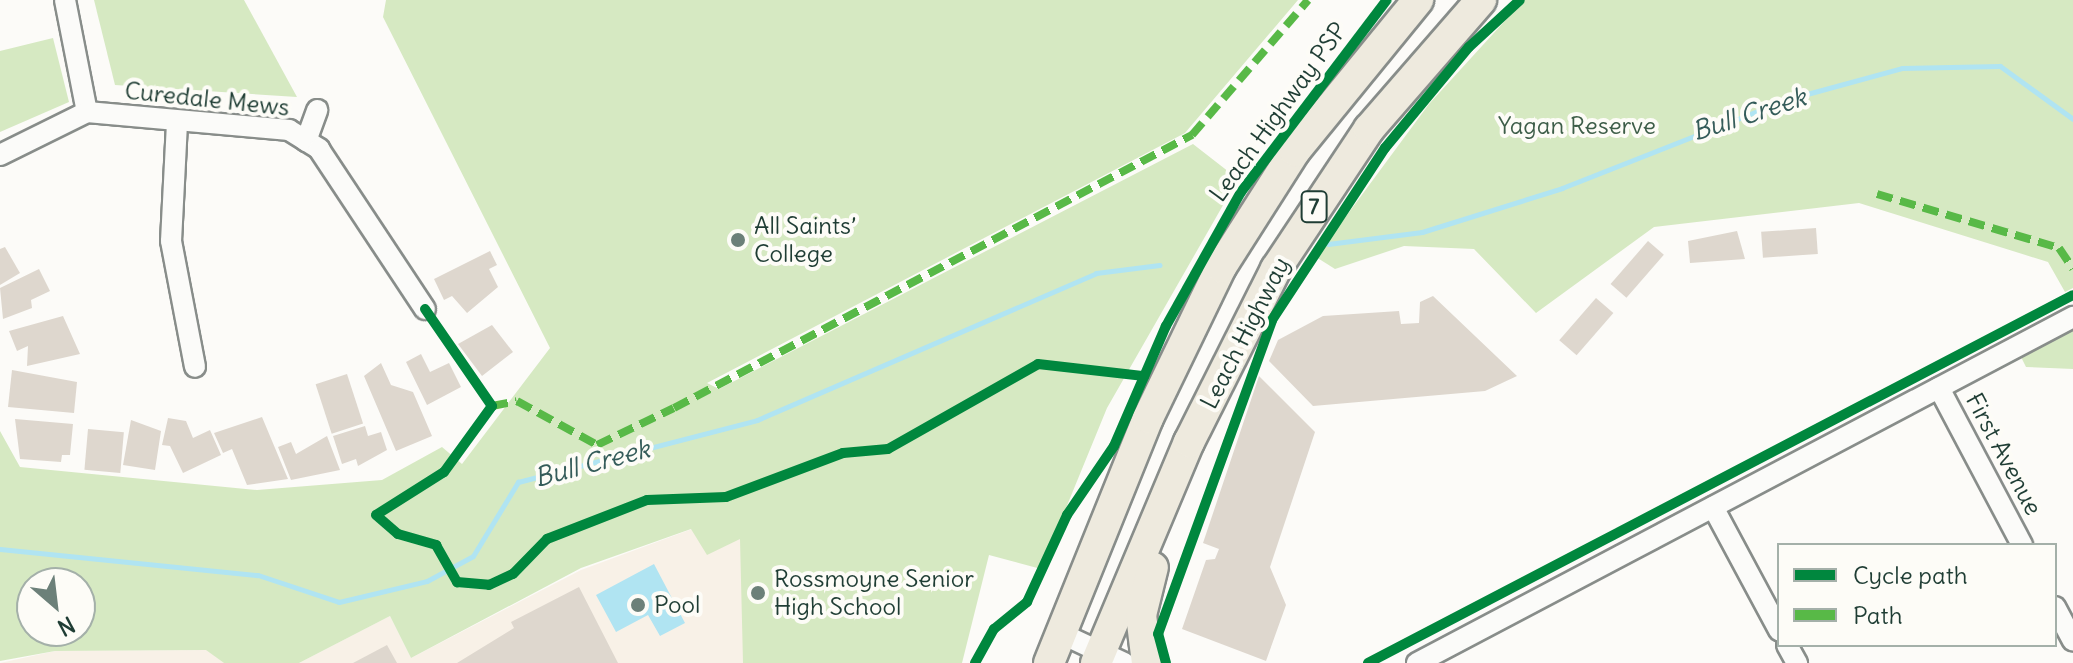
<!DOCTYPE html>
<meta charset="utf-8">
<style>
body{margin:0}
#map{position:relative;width:2073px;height:663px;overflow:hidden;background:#fcfbf8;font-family:Delius,sans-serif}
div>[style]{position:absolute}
.built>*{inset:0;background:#f8f1e7}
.green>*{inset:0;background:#d6e9c2}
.water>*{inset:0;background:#b0e4f2}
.stream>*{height:5px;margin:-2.5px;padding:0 2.5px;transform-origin:2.5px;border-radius:2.5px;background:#b0e4f2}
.building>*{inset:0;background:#ded7ce;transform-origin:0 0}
.roads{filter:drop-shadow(2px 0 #888d8a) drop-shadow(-2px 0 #888d8a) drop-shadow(0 2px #888d8a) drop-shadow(0 -2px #888d8a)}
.minor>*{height:20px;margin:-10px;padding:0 10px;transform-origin:10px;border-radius:10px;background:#fbfbf9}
.highway>*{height:30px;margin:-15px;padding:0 15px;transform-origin:15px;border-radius:15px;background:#eeeade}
.quiet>*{height:8px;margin-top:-4px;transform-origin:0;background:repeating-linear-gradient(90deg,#58b947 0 16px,transparent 0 24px)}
.cycleway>*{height:10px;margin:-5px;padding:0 5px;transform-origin:5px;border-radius:5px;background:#00873e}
.dots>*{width:22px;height:22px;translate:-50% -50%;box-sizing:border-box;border:4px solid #fdfcf7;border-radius:50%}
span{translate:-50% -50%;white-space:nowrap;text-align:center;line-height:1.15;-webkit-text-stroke:8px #fdfcf7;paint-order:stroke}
.shield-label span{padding:2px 6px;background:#fdfcf7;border:2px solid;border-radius:6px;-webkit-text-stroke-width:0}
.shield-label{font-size:22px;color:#1f3d34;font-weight:700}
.street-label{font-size:24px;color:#1f3d34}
.park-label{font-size:24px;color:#3d5d48}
.poi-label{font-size:24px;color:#1f3d34}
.left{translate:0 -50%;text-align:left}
.water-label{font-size:26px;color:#355c5a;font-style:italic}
.legend{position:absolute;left:1777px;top:543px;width:280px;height:104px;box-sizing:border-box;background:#fdfcf7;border:2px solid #a4b0a9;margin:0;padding:10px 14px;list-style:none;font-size:24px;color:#1f3d34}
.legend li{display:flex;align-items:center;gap:16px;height:40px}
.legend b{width:40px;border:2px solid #a4b0a9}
.north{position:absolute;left:16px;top:567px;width:80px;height:80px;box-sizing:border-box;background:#fdfcf7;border:2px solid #a4b0a9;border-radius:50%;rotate:152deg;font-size:22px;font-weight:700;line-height:32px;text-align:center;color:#1f3d34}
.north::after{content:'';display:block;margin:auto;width:28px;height:36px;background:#6c8079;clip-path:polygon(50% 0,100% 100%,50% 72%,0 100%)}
</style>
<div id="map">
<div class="built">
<div style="clip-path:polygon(721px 505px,962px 663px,299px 663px,390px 616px,411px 658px,581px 570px,692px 529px)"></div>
<div style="clip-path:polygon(207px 650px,224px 663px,0 663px,55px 651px)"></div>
</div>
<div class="green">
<div style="clip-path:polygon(94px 0,244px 0,297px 97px,115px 85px)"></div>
<div style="clip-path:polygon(evenodd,386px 0,1298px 0,1185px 133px,707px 383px,719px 389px,1193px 144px,1238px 179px,1107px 408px,1041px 569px,989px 555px,962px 663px,743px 663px,740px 539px,707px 555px,691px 529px,581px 568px,411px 658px,390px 616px,299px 663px,224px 663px,206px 650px,55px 651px,0 661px,0 431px,20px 467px,257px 490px,382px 480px,442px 447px,462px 464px,550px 348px,383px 17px,386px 0,32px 583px,80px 583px,80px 631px,32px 631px,32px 583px)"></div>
<div style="clip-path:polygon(1524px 0,2073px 0,2073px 288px,2065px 292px,2048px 262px,1859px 203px,1654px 227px,1536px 313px,1474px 249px,1404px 246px,1335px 269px,1316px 257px,1429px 104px)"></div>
<div style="clip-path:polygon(53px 38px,69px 102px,0 132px,0 51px)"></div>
<div style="clip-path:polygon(2073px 327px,2073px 369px,2026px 367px,2020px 355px)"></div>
</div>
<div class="water">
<div style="clip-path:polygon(654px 564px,685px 623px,660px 636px,648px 615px,616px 632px,596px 595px)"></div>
</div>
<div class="stream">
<div style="left:1328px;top:244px;width:95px;rotate:-7.3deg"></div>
<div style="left:1422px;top:232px;width:147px;rotate:-17.4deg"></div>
<div style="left:1562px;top:188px;width:240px;rotate:-21.5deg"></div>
<div style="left:1785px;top:100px;width:121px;rotate:-15.3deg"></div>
<div style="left:1902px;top:68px;width:98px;rotate:-1.2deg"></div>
<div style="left:2000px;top:66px;width:90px;rotate:36deg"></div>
<div style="left:0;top:549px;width:259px;rotate:5.8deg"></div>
<div style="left:258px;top:575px;width:85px;rotate:18.4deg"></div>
<div style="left:339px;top:602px;width:90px;rotate:-13.4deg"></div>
<div style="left:427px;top:581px;width:52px;rotate:-28.5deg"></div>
<div style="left:473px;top:556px;width:87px;rotate:-58.7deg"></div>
<div style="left:518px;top:482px;width:247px;rotate:-14.5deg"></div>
<div style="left:757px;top:420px;width:369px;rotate:-23.4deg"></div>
<div style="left:1096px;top:273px;width:64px;rotate:-7.2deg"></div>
</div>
<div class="building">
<div style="left:1816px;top:228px;width:26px;height:55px;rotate:86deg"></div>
<div style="clip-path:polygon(1737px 231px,1745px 259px,1690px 263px,1688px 241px)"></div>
<div style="left:1648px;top:241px;width:21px;height:57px;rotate:41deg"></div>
<div style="clip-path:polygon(5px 247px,20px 273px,0 285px,0 249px)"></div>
<div style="clip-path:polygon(490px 251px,497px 265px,489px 269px,498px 287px,467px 313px,452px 296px,444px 300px,434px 279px)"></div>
<div style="clip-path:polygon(39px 269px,50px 291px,31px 300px,32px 308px,3px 319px,0 288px)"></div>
<div style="clip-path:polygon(1433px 296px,1517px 376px,1485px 391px,1313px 406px,1269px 361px,1278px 340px,1323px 316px,1399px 311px,1401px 324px,1419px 323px,1420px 302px)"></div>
<div style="left:1596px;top:298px;width:23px;height:56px;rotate:41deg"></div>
<div style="clip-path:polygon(63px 316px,80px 354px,27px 366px,28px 346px,17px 351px,9px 331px)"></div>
<div style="clip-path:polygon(492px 325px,513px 352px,482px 376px,458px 344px)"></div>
<div style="clip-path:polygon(421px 354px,430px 372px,449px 363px,461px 387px,427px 405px,406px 362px)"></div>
<div style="clip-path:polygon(381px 363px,391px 385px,413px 392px,432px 436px,396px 451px,364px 376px)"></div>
<div style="clip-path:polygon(12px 370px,77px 382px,74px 413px,8px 407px)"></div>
<div style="left:347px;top:374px;width:52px;height:33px;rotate:72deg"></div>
<div style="clip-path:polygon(1259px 376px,1315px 432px,1270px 567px,1286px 605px,1266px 661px,1182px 629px,1206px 560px,1215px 559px,1219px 549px,1203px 543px)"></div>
<div style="clip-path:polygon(262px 417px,288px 479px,247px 485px,232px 449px,223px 453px,214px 433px)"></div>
<div style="clip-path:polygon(168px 418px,186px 421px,193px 438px,210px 430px,221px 455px,183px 473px,170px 446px,162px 445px)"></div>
<div style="clip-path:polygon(15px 419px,73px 424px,70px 455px,62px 455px,61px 462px,20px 459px)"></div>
<div style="clip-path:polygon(131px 420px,161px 431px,155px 470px,123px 465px)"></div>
<div style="clip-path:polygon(365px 426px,368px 436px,381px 432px,387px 450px,358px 466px,356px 459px,342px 464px,333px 436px)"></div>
<div style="left:88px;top:429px;width:36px;height:41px;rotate:5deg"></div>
<div style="clip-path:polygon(327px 436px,340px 470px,291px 480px,278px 447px,291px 442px,296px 454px)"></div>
<div style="clip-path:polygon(579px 587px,618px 663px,457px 663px,514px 628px,511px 622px)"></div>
<div style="clip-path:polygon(387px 645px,397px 663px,353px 663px)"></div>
</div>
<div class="roads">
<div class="minor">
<div style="left:65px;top:0;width:114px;rotate:78.9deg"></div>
<div style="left:177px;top:123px;width:118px;rotate:92.9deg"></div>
<div style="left:171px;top:241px;width:128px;rotate:79.2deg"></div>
<div style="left:306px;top:141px;width:33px;rotate:-70deg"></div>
<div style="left:0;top:155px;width:97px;rotate:-26.3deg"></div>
<div style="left:87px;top:112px;width:203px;rotate:5.1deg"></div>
<div style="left:289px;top:130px;width:36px;rotate:32deg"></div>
<div style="left:319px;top:149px;width:192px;rotate:56.5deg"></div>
<div style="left:1939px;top:388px;width:178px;rotate:62.1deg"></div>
<div style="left:1713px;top:507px;width:140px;rotate:61.8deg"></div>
<div style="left:2055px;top:607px;width:38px;rotate:62deg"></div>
<div style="left:1060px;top:633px;width:71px;rotate:25.1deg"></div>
<div style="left:1787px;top:645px;width:21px;rotate:61deg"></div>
<div style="left:1417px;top:663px;width:742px;rotate:-27.81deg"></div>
</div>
<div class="highway">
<div style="left:1049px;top:663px;width:264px;rotate:-68deg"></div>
<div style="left:1148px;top:418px;width:168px;rotate:-64.2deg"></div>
<div style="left:1221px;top:267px;width:138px;rotate:-57.5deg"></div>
<div style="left:1295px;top:151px;width:195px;rotate:-50.8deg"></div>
<div style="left:1096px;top:663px;width:240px;rotate:-67.2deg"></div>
<div style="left:1189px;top:442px;width:194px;rotate:-63.3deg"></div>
<div style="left:1276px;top:269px;width:168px;rotate:-56.4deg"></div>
<div style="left:1369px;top:129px;width:171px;rotate:-49deg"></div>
<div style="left:1147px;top:663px;width:48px;rotate:-97.1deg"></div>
<div style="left:1141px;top:615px;width:49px;rotate:-76deg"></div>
</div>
</div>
<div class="quiet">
<div style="left:1877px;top:194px;width:190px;rotate:16.5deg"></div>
<div style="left:2059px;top:248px;width:25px;rotate:56deg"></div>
<div style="left:492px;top:406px;width:25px;rotate:-11deg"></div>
<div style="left:517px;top:401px;width:91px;rotate:28.8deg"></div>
<div style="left:597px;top:445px;width:85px;rotate:-25.7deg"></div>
<div style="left:674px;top:408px;width:586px;rotate:-27.79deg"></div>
<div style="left:1192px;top:135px;width:178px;rotate:-49.3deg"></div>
</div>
<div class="cycleway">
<div style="left:425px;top:309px;width:118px;rotate:55.4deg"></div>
<div style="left:492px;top:406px;width:82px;rotate:126deg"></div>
<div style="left:444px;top:472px;width:80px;rotate:147.7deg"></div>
<div style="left:376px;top:515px;width:29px;rotate:41deg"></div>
<div style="left:398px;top:534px;width:40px;rotate:16deg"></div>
<div style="left:436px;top:545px;width:43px;rotate:60.4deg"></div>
<div style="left:457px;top:582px;width:32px;rotate:5deg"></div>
<div style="left:489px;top:585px;width:26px;rotate:-25deg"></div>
<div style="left:513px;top:574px;width:49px;rotate:-45.8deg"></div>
<div style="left:547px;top:539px;width:107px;rotate:-21.3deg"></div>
<div style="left:647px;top:500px;width:79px;rotate:-2.2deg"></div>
<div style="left:726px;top:497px;width:125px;rotate:-20.6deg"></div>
<div style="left:843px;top:453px;width:45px;rotate:-5.1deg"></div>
<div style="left:888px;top:449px;width:172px;rotate:-29.5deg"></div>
<div style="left:1038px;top:364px;width:107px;rotate:6.5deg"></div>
<div style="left:975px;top:663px;width:39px;rotate:-61deg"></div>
<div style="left:994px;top:629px;width:43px;rotate:-39.3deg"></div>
<div style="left:1027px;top:602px;width:96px;rotate:-65.3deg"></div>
<div style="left:1067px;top:515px;width:83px;rotate:-55.7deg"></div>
<div style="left:1114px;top:446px;width:131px;rotate:-66.6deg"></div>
<div style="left:1166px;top:326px;width:154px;rotate:-60.8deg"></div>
<div style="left:1241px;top:192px;width:241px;rotate:-52.8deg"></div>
<div style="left:1166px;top:663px;width:30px;rotate:-105deg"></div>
<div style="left:1158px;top:634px;width:334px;rotate:-70deg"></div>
<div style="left:1272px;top:320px;width:206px;rotate:-56.7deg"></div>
<div style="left:1385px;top:148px;width:131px;rotate:-50.3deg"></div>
<div style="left:1469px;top:47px;width:69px;rotate:-42.7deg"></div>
<div style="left:1368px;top:663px;width:795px;rotate:-27.56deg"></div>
</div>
<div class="dots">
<div style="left:738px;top:240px;background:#6c8079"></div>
<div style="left:758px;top:593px;background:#6c8079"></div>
<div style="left:638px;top:605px;background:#6c8079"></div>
</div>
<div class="shield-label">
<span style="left:1314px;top:207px">7</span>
</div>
<div class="street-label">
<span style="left:207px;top:99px;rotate:6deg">Curedale Mews</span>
<span style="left:1278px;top:112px;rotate:-54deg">Leach Highway PSP</span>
<span style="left:1245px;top:333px;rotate:-63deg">Leach Highway</span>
<span style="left:2004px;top:454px;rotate:62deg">First Avenue</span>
</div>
<div class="park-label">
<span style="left:1577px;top:126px">Yagan Reserve</span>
</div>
<div class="poi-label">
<span class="left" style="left:754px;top:240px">All Saints’<br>College</span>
<span class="left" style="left:774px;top:593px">Rossmoyne Senior<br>High School</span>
<span class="left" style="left:654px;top:605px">Pool</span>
</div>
<div class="water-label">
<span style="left:1749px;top:114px;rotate:-18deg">Bull Creek</span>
<span style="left:592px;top:463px;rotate:-15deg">Bull Creek</span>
</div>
<ul class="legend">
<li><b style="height:10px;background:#00873e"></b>Cycle path</li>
<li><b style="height:10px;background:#58b947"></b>Path</li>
</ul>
<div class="north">N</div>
</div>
